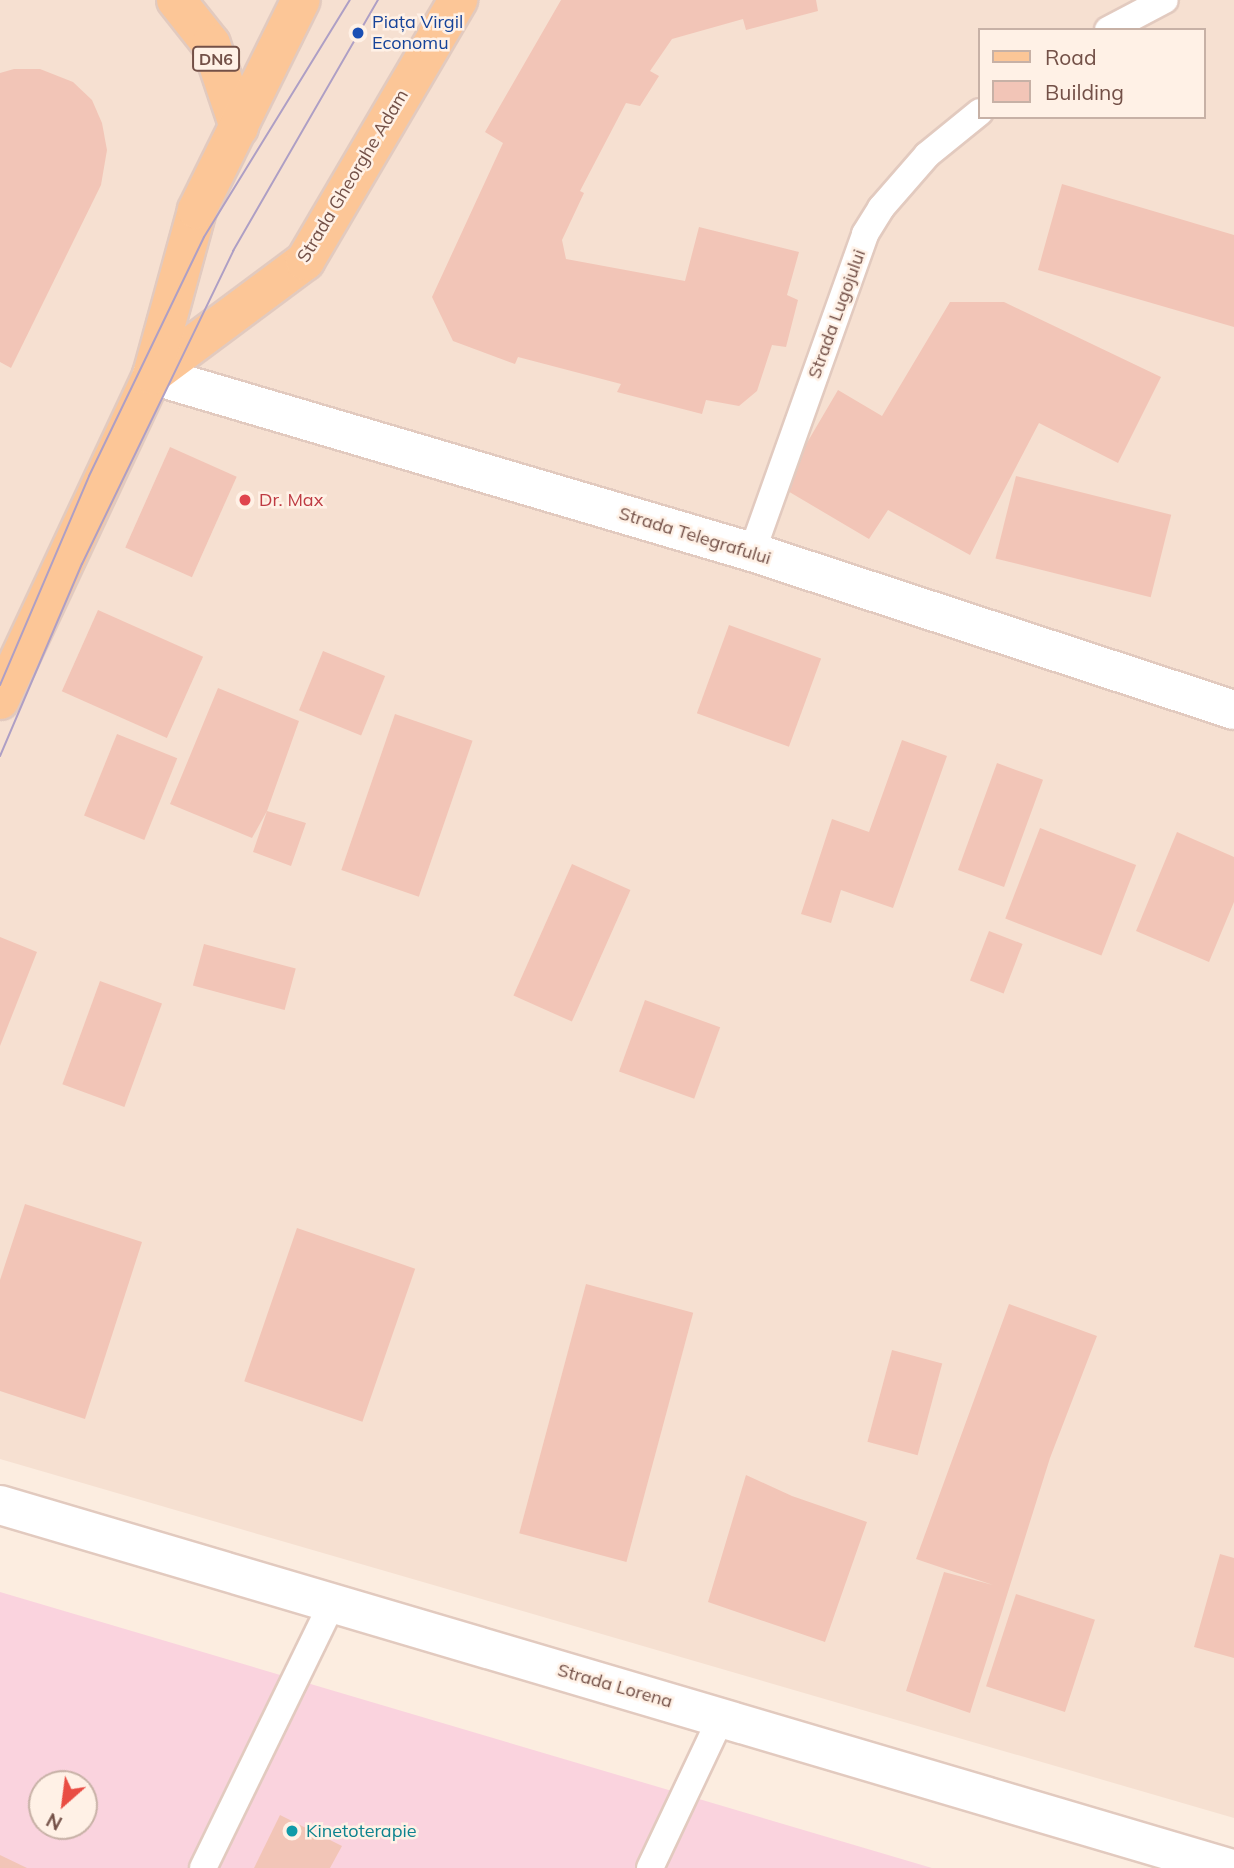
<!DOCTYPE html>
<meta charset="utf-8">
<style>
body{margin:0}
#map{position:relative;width:1234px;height:1868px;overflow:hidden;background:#fcede0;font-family:Mulish,sans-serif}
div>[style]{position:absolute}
.residential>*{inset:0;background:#f6e0d1}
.medical>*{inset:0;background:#fad3de}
.building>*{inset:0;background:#f2c5b7;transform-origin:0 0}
.roads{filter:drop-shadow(2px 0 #e2cabf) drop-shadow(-2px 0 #e2cabf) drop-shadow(0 2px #e2cabf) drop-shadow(0 -2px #e2cabf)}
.lane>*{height:26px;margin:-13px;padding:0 13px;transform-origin:13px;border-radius:13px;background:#fff}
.street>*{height:38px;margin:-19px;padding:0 19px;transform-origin:19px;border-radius:19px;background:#fff}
.primary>*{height:38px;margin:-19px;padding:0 19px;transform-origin:19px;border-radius:19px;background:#fcc697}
.tram>*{height:2px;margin:-1px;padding:0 1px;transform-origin:1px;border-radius:1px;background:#ae9fc5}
.dots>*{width:19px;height:19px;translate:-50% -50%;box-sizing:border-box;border:4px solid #fff1e6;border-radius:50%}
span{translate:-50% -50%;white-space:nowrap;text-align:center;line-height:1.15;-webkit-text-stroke:5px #fff1e6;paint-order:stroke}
.shield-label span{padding:2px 5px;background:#fff1e6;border:2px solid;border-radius:5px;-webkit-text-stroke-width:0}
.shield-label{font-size:16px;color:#735047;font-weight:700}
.transit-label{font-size:18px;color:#164399}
.left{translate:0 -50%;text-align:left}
.street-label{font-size:18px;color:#735047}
.health-label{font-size:18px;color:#be3a42}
.culture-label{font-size:18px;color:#0d838f}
.legend{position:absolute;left:978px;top:28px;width:228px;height:91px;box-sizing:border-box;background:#fff1e6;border:2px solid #c7b1a6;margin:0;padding:9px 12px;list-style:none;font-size:21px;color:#735047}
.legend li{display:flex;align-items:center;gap:14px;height:35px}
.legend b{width:35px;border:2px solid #c7b1a6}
.north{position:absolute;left:28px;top:1770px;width:70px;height:70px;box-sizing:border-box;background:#fff1e6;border:2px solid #c7b1a6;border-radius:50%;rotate:208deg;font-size:19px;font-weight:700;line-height:28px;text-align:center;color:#735047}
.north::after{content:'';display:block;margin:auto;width:24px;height:32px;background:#e94d43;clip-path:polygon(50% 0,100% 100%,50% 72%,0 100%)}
</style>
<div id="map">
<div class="residential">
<div style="clip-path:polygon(evenodd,0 0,1234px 0,1234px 1818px,0 1459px,0 0,980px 30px,1204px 30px,1204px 117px,980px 117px,980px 30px)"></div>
</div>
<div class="medical">
<div style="clip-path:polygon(evenodd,0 1592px,932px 1868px,0 1868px,0 1592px,42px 1784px,84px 1784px,84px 1826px,42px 1826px,42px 1784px)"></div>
</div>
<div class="building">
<div style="clip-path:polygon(561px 0,816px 0,818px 11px,746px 30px,743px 19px,672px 39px,650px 71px,659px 76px,640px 106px,626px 103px,580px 191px,584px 193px,562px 240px,566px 259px,685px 281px,699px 227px,799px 252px,787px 295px,798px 300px,786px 347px,772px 345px,757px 391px,739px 406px,706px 400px,702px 414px,617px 392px,621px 384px,518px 357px,515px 364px,453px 341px,432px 297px,503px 143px,485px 132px)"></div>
<div style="clip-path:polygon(14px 69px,40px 69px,73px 82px,92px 100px,102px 123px,107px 150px,101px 185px,11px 368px,0 362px,0 73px)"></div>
<div style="clip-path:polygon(1062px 184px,1234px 235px,1234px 327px,1038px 270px)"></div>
<div style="clip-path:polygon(950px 302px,1004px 302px,1161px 377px,1118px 463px,1039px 423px,970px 555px,888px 510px,869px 539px,781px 487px,838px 390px,882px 416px)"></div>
<div style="left:170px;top:447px;width:73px;height:110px;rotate:24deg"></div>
<div style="left:1016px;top:476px;width:160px;height:85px;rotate:14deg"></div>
<div style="left:98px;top:610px;width:115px;height:89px;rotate:24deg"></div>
<div style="left:729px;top:625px;width:98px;height:94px;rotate:20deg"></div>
<div style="left:323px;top:651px;width:67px;height:64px;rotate:22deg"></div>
<div style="clip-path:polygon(218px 688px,299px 721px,267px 811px,306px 823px,291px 866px,253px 852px,267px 811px,252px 838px,170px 804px)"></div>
<div style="left:395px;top:714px;width:82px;height:165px;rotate:19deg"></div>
<div style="left:117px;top:734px;width:65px;height:88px;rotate:22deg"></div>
<div style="clip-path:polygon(902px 740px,947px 756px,893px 908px,841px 890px,831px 923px,801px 914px,832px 819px,869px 832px)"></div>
<div style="left:997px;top:763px;width:49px;height:114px;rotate:20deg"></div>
<div style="left:1040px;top:828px;width:103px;height:97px;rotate:21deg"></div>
<div style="clip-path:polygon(1177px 832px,1234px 857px,1234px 902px,1209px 962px,1136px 931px)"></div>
<div style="left:572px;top:864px;width:64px;height:144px;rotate:24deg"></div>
<div style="left:989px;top:931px;width:36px;height:53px;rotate:21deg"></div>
<div style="clip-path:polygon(0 937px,37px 952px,0 1046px)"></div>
<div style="left:204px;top:944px;width:95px;height:43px;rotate:15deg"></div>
<div style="left:100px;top:981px;width:66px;height:110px;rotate:20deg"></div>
<div style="left:645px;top:1000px;width:80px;height:76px;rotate:20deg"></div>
<div style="clip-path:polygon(25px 1204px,142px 1242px,85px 1419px,0 1391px,0 1280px)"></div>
<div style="left:297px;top:1228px;width:125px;height:162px;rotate:19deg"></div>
<div style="left:586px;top:1284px;width:111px;height:258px;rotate:15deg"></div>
<div style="clip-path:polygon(1009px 1304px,1097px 1336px,1050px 1458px,970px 1713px,906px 1691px,944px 1572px,993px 1585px,916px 1559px)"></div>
<div style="left:892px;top:1350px;width:52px;height:95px;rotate:15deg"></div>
<div style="clip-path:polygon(746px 1475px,792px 1496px,867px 1522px,825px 1642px,708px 1602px)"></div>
<div style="clip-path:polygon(1220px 1554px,1234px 1558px,1234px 1658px,1194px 1647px)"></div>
<div style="left:1016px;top:1594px;width:83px;height:97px;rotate:18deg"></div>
<div style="clip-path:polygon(280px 1815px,342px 1846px,330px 1868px,254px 1868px)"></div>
<div style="clip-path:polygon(0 1855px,27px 1868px,0 1868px)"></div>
</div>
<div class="roads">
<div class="lane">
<div style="left:1108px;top:30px;width:64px;rotate:-27.8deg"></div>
<div style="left:752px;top:552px;width:337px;rotate:-70.4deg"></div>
<div style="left:865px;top:234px;width:31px;rotate:-58deg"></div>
<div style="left:881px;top:208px;width:70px;rotate:-49deg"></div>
<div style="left:927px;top:155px;width:68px;rotate:-39.1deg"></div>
<div style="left:203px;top:1868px;width:295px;rotate:-64deg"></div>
<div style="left:650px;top:1868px;width:166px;rotate:-64.7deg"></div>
</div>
<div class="street">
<div style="left:152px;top:375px;width:626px;rotate:16.44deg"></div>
<div style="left:752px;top:552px;width:507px;rotate:18.15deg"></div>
<div style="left:0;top:1505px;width:1281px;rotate:16.46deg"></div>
</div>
<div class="primary">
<div style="left:176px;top:0;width:56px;rotate:51.5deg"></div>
<div style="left:211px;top:44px;width:88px;rotate:71.4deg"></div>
<div style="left:152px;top:375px;width:191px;rotate:-36.7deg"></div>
<div style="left:305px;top:261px;width:303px;rotate:-59.6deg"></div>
<div style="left:0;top:700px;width:359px;rotate:-64.9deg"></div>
<div style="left:152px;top:375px;width:171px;rotate:-74.7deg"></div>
<div style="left:197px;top:210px;width:234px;rotate:-63.7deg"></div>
</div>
</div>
<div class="tram">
<div style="left:0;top:685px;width:227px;rotate:-66.9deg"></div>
<div style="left:89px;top:476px;width:265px;rotate:-64.3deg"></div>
<div style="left:204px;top:237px;width:278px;rotate:-58.4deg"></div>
<div style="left:0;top:756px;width:209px;rotate:-66.9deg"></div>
<div style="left:82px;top:564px;width:348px;rotate:-64.2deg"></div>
<div style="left:233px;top:251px;width:290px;rotate:-60deg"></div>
</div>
<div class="dots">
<div style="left:358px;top:33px;background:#1a4fb4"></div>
<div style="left:245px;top:500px;background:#e0444e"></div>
<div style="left:292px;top:1831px;background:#0f9aa8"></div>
</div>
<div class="shield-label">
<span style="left:216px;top:59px">DN6</span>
</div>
<div class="transit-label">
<span class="left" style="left:372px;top:33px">Piața Virgil<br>Economu</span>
</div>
<div class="street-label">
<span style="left:353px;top:176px;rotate:-59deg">Strada Gheorghe Adam</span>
<span style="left:837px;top:314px;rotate:-70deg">Strada Lugojului</span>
<span style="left:695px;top:536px;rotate:17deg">Strada Telegrafului</span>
<span style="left:615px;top:1686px;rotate:16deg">Strada Lorena</span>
</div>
<div class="health-label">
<span class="left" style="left:259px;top:500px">Dr. Max</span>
</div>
<div class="culture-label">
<span class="left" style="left:306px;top:1831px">Kinetoterapie</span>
</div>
<ul class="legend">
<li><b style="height:9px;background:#fcc697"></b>Road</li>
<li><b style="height:19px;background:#f2c5b7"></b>Building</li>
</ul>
<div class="north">N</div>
</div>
